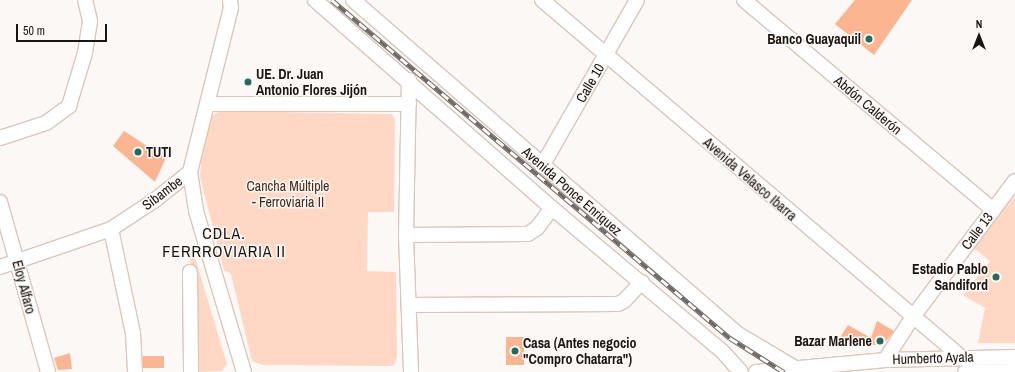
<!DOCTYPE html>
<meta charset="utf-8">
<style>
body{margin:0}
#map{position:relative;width:1015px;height:372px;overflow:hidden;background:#fcf8f6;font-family:"Archivo Narrow",sans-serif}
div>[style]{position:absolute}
.green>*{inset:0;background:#fed8c5}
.building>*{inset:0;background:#fbb590;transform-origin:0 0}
.roads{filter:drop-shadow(1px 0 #d9c7bd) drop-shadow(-1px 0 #d9c7bd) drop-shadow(0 1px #d9c7bd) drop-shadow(0 -1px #d9c7bd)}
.minor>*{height:14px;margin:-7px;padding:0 7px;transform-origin:7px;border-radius:7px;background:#fff}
.rail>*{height:4.5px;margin-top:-2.25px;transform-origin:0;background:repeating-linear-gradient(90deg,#fcf8f6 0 9px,#6d6864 0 18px);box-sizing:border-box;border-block:1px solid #6d6864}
.dots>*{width:11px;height:11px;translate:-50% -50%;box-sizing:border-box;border:2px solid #fcf8f6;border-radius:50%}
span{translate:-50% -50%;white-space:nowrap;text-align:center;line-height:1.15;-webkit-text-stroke:3px #fcf8f6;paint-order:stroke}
.poi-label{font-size:14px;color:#1b1511;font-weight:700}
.right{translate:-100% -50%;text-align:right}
.left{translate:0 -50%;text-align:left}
.street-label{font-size:14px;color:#1b1511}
.park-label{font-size:14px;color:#492714}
.quarter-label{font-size:16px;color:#1b1511;letter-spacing:1px}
.north{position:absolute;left:959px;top:16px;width:40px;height:40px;-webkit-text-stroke:3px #fcf8f6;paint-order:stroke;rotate:0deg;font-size:11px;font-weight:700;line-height:16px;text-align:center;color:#1b1511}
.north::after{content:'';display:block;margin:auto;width:14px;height:18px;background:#1b1511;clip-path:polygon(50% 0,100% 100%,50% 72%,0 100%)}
.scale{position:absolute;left:16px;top:24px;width:91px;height:18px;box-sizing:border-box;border:2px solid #1b1511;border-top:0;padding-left:5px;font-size:12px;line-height:14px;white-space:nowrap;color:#1b1511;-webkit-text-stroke:3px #fcf8f6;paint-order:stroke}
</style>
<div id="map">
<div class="green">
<div style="clip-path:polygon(219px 111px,392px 114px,395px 120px,394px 212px,368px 212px,367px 271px,396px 272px,397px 358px,393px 366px,262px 365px,252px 361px,231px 274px,224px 270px,200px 177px,202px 145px,211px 117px)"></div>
<div style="clip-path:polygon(1015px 196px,1015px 343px,978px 343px,985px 308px,963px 295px,990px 261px,973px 248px)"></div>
<div style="clip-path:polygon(194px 254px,227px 364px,222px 371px,193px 372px,190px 256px)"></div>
</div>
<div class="building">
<div style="clip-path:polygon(855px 0,912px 0,874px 55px,835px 24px)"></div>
<div style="clip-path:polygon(124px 131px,166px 158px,155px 182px,113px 146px)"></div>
<div style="clip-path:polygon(877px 321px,894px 331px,883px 345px,836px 344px,848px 325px,871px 338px)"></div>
<div style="left:506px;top:337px;width:18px;height:28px"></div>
<div style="clip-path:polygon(70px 353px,72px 369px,58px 370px,54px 358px)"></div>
<div style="left:164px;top:356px;width:12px;height:21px;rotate:90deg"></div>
</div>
<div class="roads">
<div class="minor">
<div style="left:315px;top:0;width:315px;rotate:41.3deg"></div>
<div style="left:552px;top:208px;width:222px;rotate:40.1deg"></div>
<div style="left:722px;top:351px;width:28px;rotate:48deg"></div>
<div style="left:353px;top:0;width:510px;rotate:40.94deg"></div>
<div style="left:738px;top:334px;width:74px;rotate:30.7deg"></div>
<div style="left:542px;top:0;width:550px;rotate:40.43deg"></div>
<div style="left:744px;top:0;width:326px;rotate:40.1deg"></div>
<div style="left:409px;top:80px;width:155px;rotate:91.1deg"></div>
<div style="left:406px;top:235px;width:137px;rotate:87.9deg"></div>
<div style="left:208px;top:104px;width:201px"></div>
<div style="left:0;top:138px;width:48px;rotate:-18.1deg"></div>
<div style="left:46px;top:123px;width:29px;rotate:-36deg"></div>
<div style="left:69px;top:106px;width:55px;rotate:-73.2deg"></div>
<div style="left:85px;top:53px;width:32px;rotate:-81deg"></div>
<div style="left:90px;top:21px;width:22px;rotate:-103deg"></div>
<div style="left:542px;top:166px;width:191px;rotate:-60.2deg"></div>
<div style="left:190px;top:172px;width:39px;rotate:81deg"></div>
<div style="left:196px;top:211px;width:168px;rotate:73.4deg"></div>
<div style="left:0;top:202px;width:177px;rotate:74.2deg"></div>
<div style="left:111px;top:229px;width:106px;rotate:78.1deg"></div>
<div style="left:133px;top:333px;width:39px;rotate:87deg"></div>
<div style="left:406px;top:235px;width:122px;rotate:-0.5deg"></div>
<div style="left:528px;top:234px;width:11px;rotate:-34deg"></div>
<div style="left:537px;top:228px;width:25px;rotate:-53deg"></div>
<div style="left:0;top:267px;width:117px;rotate:-18.9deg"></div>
<div style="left:111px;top:229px;width:53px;rotate:-33.4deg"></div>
<div style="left:155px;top:200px;width:45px;rotate:-38.7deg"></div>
<div style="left:190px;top:172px;width:169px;rotate:-76deg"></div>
<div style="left:231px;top:8px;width:8px;rotate:-97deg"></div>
<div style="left:190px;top:272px;width:100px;rotate:89.4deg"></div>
<div style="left:409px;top:305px;width:209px;rotate:-0.3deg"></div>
<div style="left:618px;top:304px;width:7px;rotate:-27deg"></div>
<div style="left:624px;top:301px;width:26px;rotate:-47deg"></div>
<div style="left:885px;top:360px;width:50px;rotate:-57.3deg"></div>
<div style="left:912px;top:318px;width:171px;rotate:-53.1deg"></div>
<div style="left:756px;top:372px;width:130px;rotate:-5.3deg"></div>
<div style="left:885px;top:360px;width:130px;rotate:-1.3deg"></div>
<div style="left:965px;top:372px;width:50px;rotate:-1.1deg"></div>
</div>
</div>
<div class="rail">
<div style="left:332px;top:0;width:522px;rotate:40.34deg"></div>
<div style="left:730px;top:338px;width:64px;rotate:32.2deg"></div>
</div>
<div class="dots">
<div style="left:869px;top:39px;background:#246a5e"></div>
<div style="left:248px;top:82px;background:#246a5e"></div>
<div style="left:138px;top:152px;background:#246a5e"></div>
<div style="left:996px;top:277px;background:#246a5e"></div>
<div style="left:880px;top:341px;background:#246a5e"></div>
<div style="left:515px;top:351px;background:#246a5e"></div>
</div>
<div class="poi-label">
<span class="right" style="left:861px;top:39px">Banco Guayaquil</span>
<span class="left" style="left:256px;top:82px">UE. Dr. Juan<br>Antonio Flores Jijón</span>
<span class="left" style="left:146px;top:152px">TUTI</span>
<span class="right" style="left:988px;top:277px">Estadio Pablo<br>Sandiford</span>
<span class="right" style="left:872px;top:341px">Bazar Marlene</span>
<span class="left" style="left:523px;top:351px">Casa (Antes negocio<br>"Compro Chatarra")</span>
</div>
<div class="street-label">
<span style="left:590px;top:83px;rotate:-60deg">Calle 10</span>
<span style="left:868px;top:105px;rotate:40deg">Abdón Calderón</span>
<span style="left:750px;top:179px;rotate:41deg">Avenida Velasco Ibarra</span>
<span style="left:572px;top:191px;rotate:41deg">Avenida Ponce Enriquez</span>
<span style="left:162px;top:193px;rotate:-37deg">Sibambe</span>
<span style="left:977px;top:231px;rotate:-53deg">Calle 13</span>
<span style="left:24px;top:287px;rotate:75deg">Eloy Alfaro</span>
<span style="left:933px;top:358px;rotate:-2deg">Humberto Ayala</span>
</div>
<div class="park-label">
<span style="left:288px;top:194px">Cancha Múltiple<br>- Ferroviaria II</span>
</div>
<div class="quarter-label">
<span style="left:224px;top:242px">CDLA.<br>FERRROVIARIA II</span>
</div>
<div class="north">N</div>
<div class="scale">50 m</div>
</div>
